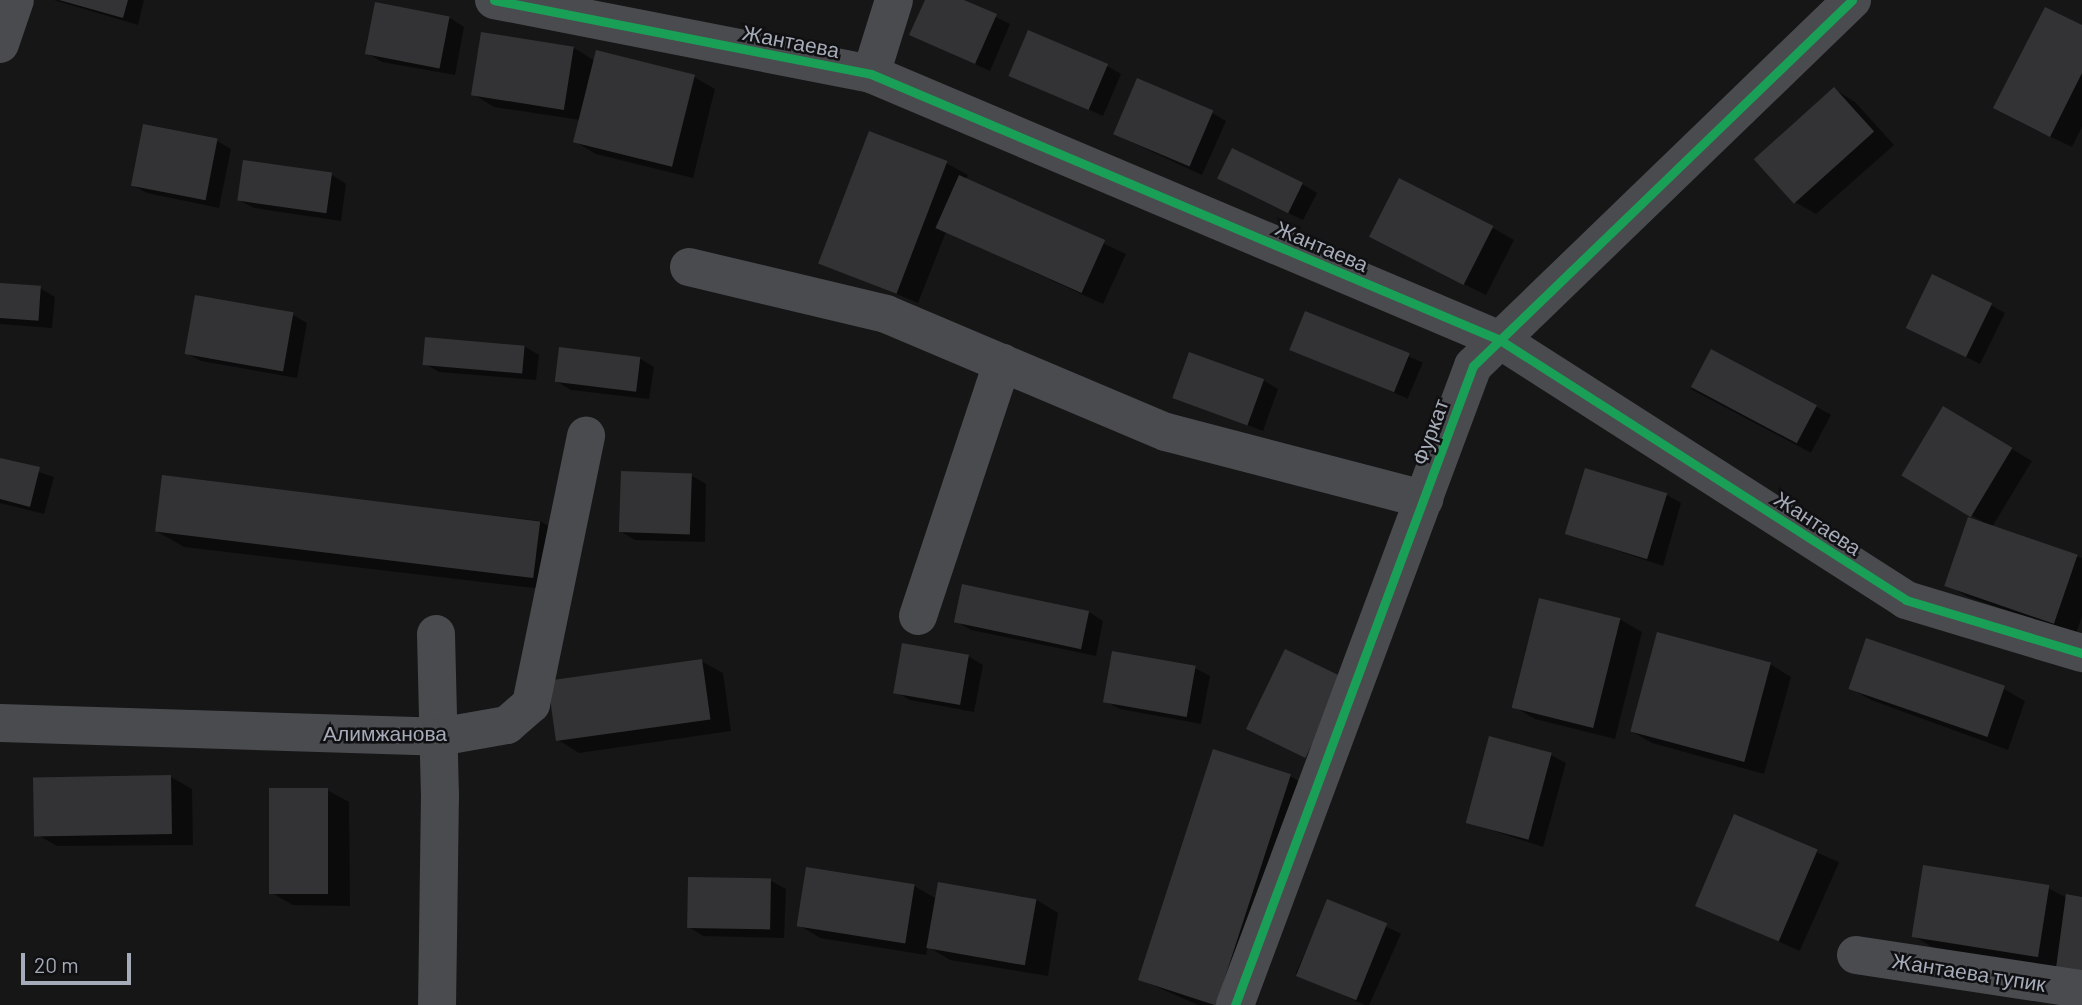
<!DOCTYPE html>
<meta charset="utf-8">
<style>
body{margin:0}
#map{position:relative;width:2082px;height:1005px;overflow:hidden;background:#161616;font-family:Barlow,sans-serif}
div>[style]{position:absolute}
.shadow>*{inset:0;background:#0007;transform-origin:0 0}
.building>*{inset:0;background:#333335;transform-origin:0 0}
.minor>*{height:38px;margin:-19px;padding:0 19px;transform-origin:19px;border-radius:19px;background:#494b4f}
.cycleway>*{height:9px;margin:-4.5px;padding:0 4.5px;transform-origin:4.5px;border-radius:4.5px;background:#1a9f57}
span{translate:-50% -50%;white-space:nowrap;text-align:center;line-height:1.15;-webkit-text-stroke:5px #101012;paint-order:stroke}
.street-label{font-size:21px;color:#a5abb8}
.scale{position:absolute;left:21px;top:953px;width:110px;height:32px;box-sizing:border-box;border:4px solid #a5abb8;border-top:0;padding-left:9px;font-size:21px;line-height:24px;white-space:nowrap;color:#a5abb8;-webkit-text-stroke:5px #101012;paint-order:stroke}
</style>
<div id="map">
<div class="shadow">
<div style="clip-path:polygon(54px 0,144px 0,138px 25px)"></div>
<div style="clip-path:polygon(927px 0,960px 0,1010px 24px,990px 71px,912px 35px)"></div>
<div style="clip-path:polygon(450px 18px,464px 27px,455px 75px,382px 62px,367px 53px)"></div>
<div style="clip-path:polygon(2082px 27px,2082px 127px,2072px 147px,2016px 120px)"></div>
<div style="clip-path:polygon(574px 48px,595px 61px,694px 77px,715px 89px,693px 178px,596px 154px,574px 141px,580px 120px,494px 107px,473px 94px)"></div>
<div style="clip-path:polygon(1107px 66px,1121px 74px,1103px 116px,1011px 75px)"></div>
<div style="clip-path:polygon(1834px 89px,1855px 102px,1894px 145px,1816px 214px,1795px 202px)"></div>
<div style="clip-path:polygon(1212px 113px,1226px 121px,1202px 175px,1114px 134px)"></div>
<div style="clip-path:polygon(145px 126px,217px 141px,231px 149px,219px 208px,147px 193px,132px 185px)"></div>
<div style="clip-path:polygon(870px 133px,946px 163px,968px 175px,966px 180px,1126px 254px,1103px 304px,946px 232px,918px 303px,820px 262px)"></div>
<div style="clip-path:polygon(332px 175px,346px 184px,341px 221px,254px 208px,239px 200px)"></div>
<div style="clip-path:polygon(1302px 184px,1317px 193px,1303px 220px,1234px 187px)"></div>
<div style="clip-path:polygon(1493px 228px,1514px 240px,1486px 295px,1393px 249px)"></div>
<div style="clip-path:polygon(0 284px,40px 288px,55px 297px,52px 328px,0 324px)"></div>
<div style="clip-path:polygon(196px 297px,293px 315px,307px 323px,297px 378px,201px 361px,186px 353px)"></div>
<div style="clip-path:polygon(1991px 305px,2005px 313px,1980px 364px,1908px 328px)"></div>
<div style="left:1306px;top:313px;width:127px;height:39px;rotate:23deg"></div>
<div style="clip-path:polygon(524px 346px,539px 355px,536px 380px,439px 372px,425px 364px)"></div>
<div style="left:1711px;top:351px;width:136px;height:43px;rotate:28deg"></div>
<div style="clip-path:polygon(639px 358px,654px 367px,649px 399px,571px 390px,556px 381px)"></div>
<div style="clip-path:polygon(1263px 380px,1278px 389px,1263px 431px,1175px 397px)"></div>
<div style="clip-path:polygon(1965px 421px,2032px 461px,1992px 527px,2082px 558px,2082px 616px,2076px 634px,1968px 597px,1947px 585px,1983px 522px,1903px 475px)"></div>
<div style="clip-path:polygon(0 459px,54px 477px,44px 514px,0 503px)"></div>
<div style="clip-path:polygon(692px 476px,706px 484px,705px 542px,635px 540px,620px 531px)"></div>
<div style="clip-path:polygon(163px 477px,540px 521px,567px 537px,560px 591px,184px 547px,156px 531px)"></div>
<div style="clip-path:polygon(1667px 495px,1681px 503px,1663px 566px,1567px 534px)"></div>
<div style="clip-path:polygon(964px 586px,1089px 612px,1103px 621px,1096px 656px,971px 630px,956px 621px)"></div>
<div style="clip-path:polygon(1540px 600px,1621px 620px,1642px 632px,1615px 739px,1535px 719px,1514px 707px)"></div>
<div style="clip-path:polygon(968px 656px,983px 665px,974px 712px,910px 700px,896px 692px)"></div>
<div style="clip-path:polygon(701px 661px,723px 673px,731px 731px,579px 753px,558px 740px)"></div>
<div style="clip-path:polygon(1770px 664px,1791px 677px,1764px 774px,1652px 743px,1631px 731px)"></div>
<div style="clip-path:polygon(1195px 668px,1210px 676px,1201px 724px,1120px 709px,1105px 701px)"></div>
<div style="clip-path:polygon(1850px 688px,2004px 689px,2025px 701px,2008px 750px,1871px 700px)"></div>
<div style="clip-path:polygon(1551px 755px,1566px 763px,1543px 847px,1467px 822px)"></div>
<div style="clip-path:polygon(1290px 776px,1317px 792px,1247px 1005px,1198px 1005px,1139px 979px)"></div>
<div style="clip-path:polygon(171px 777px,192px 789px,193px 845px,57px 846px,36px 834px)"></div>
<div style="clip-path:polygon(327px 790px,349px 802px,350px 906px,293px 905px,272px 893px)"></div>
<div style="left:1735px;top:816px;width:114px;height:97px;rotate:24deg"></div>
<div style="clip-path:polygon(690px 879px,771px 881px,786px 889px,784px 938px,703px 936px,689px 927px)"></div>
<div style="clip-path:polygon(914px 886px,937px 899px,1037px 900px,1058px 913px,1048px 976px,950px 960px,928px 947px,926px 955px,820px 938px,799px 925px)"></div>
<div style="clip-path:polygon(2048px 888px,2067px 898px,2082px 898px,2058px 969px,1935px 949px,1914px 936px)"></div>
<div style="left:1328px;top:901px;width:80px;height:80px;rotate:24deg"></div>
</div>
<div class="building">
<div style="clip-path:polygon(59px 0,128px 0,123px 18px)"></div>
<div style="clip-path:polygon(925px 0,964px 0,997px 14px,975px 64px,909px 35px)"></div>
<div style="left:375px;top:2px;width:76px;height:53px;rotate:11deg"></div>
<div style="clip-path:polygon(2045px 7px,2082px 25px,2082px 73px,2050px 137px,1993px 108px)"></div>
<div style="left:1028px;top:30px;width:87px;height:50px;rotate:23deg"></div>
<div style="left:481px;top:32px;width:94px;height:64px;rotate:9deg"></div>
<div style="left:596px;top:50px;width:102px;height:95px;rotate:14deg"></div>
<div style="left:1137px;top:78px;width:83px;height:61px;rotate:23deg"></div>
<div style="left:1834px;top:87px;width:60px;height:108px;rotate:48deg"></div>
<div style="left:143px;top:124px;width:76px;height:63px;rotate:11deg"></div>
<div style="left:869px;top:131px;width:84px;height:142px;rotate:21deg"></div>
<div style="left:1232px;top:148px;width:79px;height:34px;rotate:26deg"></div>
<div style="left:243px;top:160px;width:90px;height:41px;rotate:8deg"></div>
<div style="left:959px;top:175px;width:160px;height:58px;rotate:24deg"></div>
<div style="left:1399px;top:178px;width:106px;height:66px;rotate:27deg"></div>
<div style="left:1932px;top:274px;width:67px;height:60px;rotate:26deg"></div>
<div style="left:0;top:283px;width:41px;height:35px;rotate:4deg"></div>
<div style="left:195px;top:295px;width:100px;height:60px;rotate:10deg"></div>
<div style="left:1305px;top:311px;width:113px;height:42px;rotate:22deg"></div>
<div style="left:425px;top:337px;width:100px;height:28px;rotate:5deg"></div>
<div style="left:559px;top:347px;width:82px;height:35px;rotate:7deg"></div>
<div style="left:1711px;top:349px;width:120px;height:43px;rotate:28deg"></div>
<div style="left:1189px;top:352px;width:80px;height:49px;rotate:20deg"></div>
<div style="left:1943px;top:406px;width:81px;height:81px;rotate:31deg"></div>
<div style="clip-path:polygon(0 458px,40px 467px,30px 507px,0 499px)"></div>
<div style="left:1585px;top:468px;width:86px;height:69px;rotate:17deg"></div>
<div style="left:621px;top:471px;width:71px;height:61px;rotate:2deg"></div>
<div style="left:162px;top:475px;width:381px;height:57px;rotate:7deg"></div>
<div style="left:1968px;top:517px;width:116px;height:73px;rotate:19deg"></div>
<div style="left:962px;top:584px;width:130px;height:39px;rotate:12deg"></div>
<div style="left:1539px;top:598px;width:84px;height:113px;rotate:14deg"></div>
<div style="left:1657px;top:632px;width:118px;height:103px;rotate:15deg"></div>
<div style="left:1866px;top:638px;width:147px;height:54px;rotate:19deg"></div>
<div style="left:902px;top:643px;width:68px;height:51px;rotate:10deg"></div>
<div style="left:1285px;top:649px;width:66px;height:89px;rotate:26deg"></div>
<div style="left:1112px;top:651px;width:85px;height:52px;rotate:10deg"></div>
<div style="left:702px;top:659px;width:61px;height:156px;rotate:82deg"></div>
<div style="left:1489px;top:736px;width:65px;height:90px;rotate:15deg"></div>
<div style="left:1213px;top:749px;width:82px;height:243px;rotate:18deg"></div>
<div style="left:171px;top:775px;width:59px;height:138px;rotate:89deg"></div>
<div style="left:269px;top:788px;width:59px;height:106px"></div>
<div style="left:1734px;top:814px;width:91px;height:100px;rotate:23deg"></div>
<div style="left:1923px;top:865px;width:128px;height:73px;rotate:9deg"></div>
<div style="left:806px;top:867px;width:110px;height:60px;rotate:9deg"></div>
<div style="left:688px;top:877px;width:83px;height:51px;rotate:1deg"></div>
<div style="left:938px;top:882px;width:100px;height:67px;rotate:10deg"></div>
<div style="clip-path:polygon(2066px 894px,2082px 897px,2082px 971px,2056px 968px)"></div>
<div style="left:1327px;top:899px;width:65px;height:83px;rotate:22deg"></div>
</div>
<div class="minor">
<div style="left:494px;top:0;width:384px;rotate:11.1deg"></div>
<div style="left:871px;top:74px;width:683px;rotate:22.92deg"></div>
<div style="left:1500px;top:340px;width:482px;rotate:32.6deg"></div>
<div style="left:1906px;top:600px;width:184px;rotate:16.8deg"></div>
<div style="left:0;top:44px;width:46px;rotate:-71.2deg"></div>
<div style="left:871px;top:74px;width:77px;rotate:-72.7deg"></div>
<div style="left:689px;top:267px;width:203px;rotate:13.4deg"></div>
<div style="left:886px;top:314px;width:304px;rotate:22.9deg"></div>
<div style="left:1166px;top:432px;width:267px;rotate:14.6deg"></div>
<div style="left:918px;top:616px;width:267px;rotate:-71.6deg"></div>
<div style="left:436px;top:634px;width:160px;rotate:88.6deg"></div>
<div style="left:440px;top:794px;width:211px;rotate:90.8deg"></div>
<div style="left:0;top:723px;width:439px;rotate:1.8deg"></div>
<div style="left:439px;top:737px;width:69px;rotate:-10deg"></div>
<div style="left:507px;top:725px;width:32px;rotate:-41deg"></div>
<div style="left:531px;top:704px;width:274px;rotate:-78.4deg"></div>
<div style="left:1856px;top:955px;width:229px;rotate:8.6deg"></div>
<div style="left:1235px;top:1005px;width:682px;rotate:-69.57deg"></div>
<div style="left:1473px;top:366px;width:527px;rotate:-44deg"></div>
</div>
<div class="cycleway">
<div style="left:494px;top:0;width:384px;rotate:11.1deg"></div>
<div style="left:871px;top:74px;width:683px;rotate:22.92deg"></div>
<div style="left:1500px;top:340px;width:482px;rotate:32.6deg"></div>
<div style="left:1906px;top:600px;width:184px;rotate:16.8deg"></div>
<div style="left:1235px;top:1005px;width:682px;rotate:-69.57deg"></div>
<div style="left:1473px;top:366px;width:527px;rotate:-44deg"></div>
</div>
<div class="street-label">
<span style="left:791px;top:41px;rotate:11deg">Жантаева</span>
<span style="left:1322px;top:246px;rotate:23deg">Жантаева</span>
<span style="left:1430px;top:432px;rotate:-70deg">Фуркат</span>
<span style="left:1818px;top:523px;rotate:33deg">Жантаева</span>
<span style="left:385px;top:733px">Алимжанова</span>
<span style="left:1969px;top:972px;rotate:9deg">Жантаева тупик</span>
</div>
<div class="scale">20 m</div>
</div>
